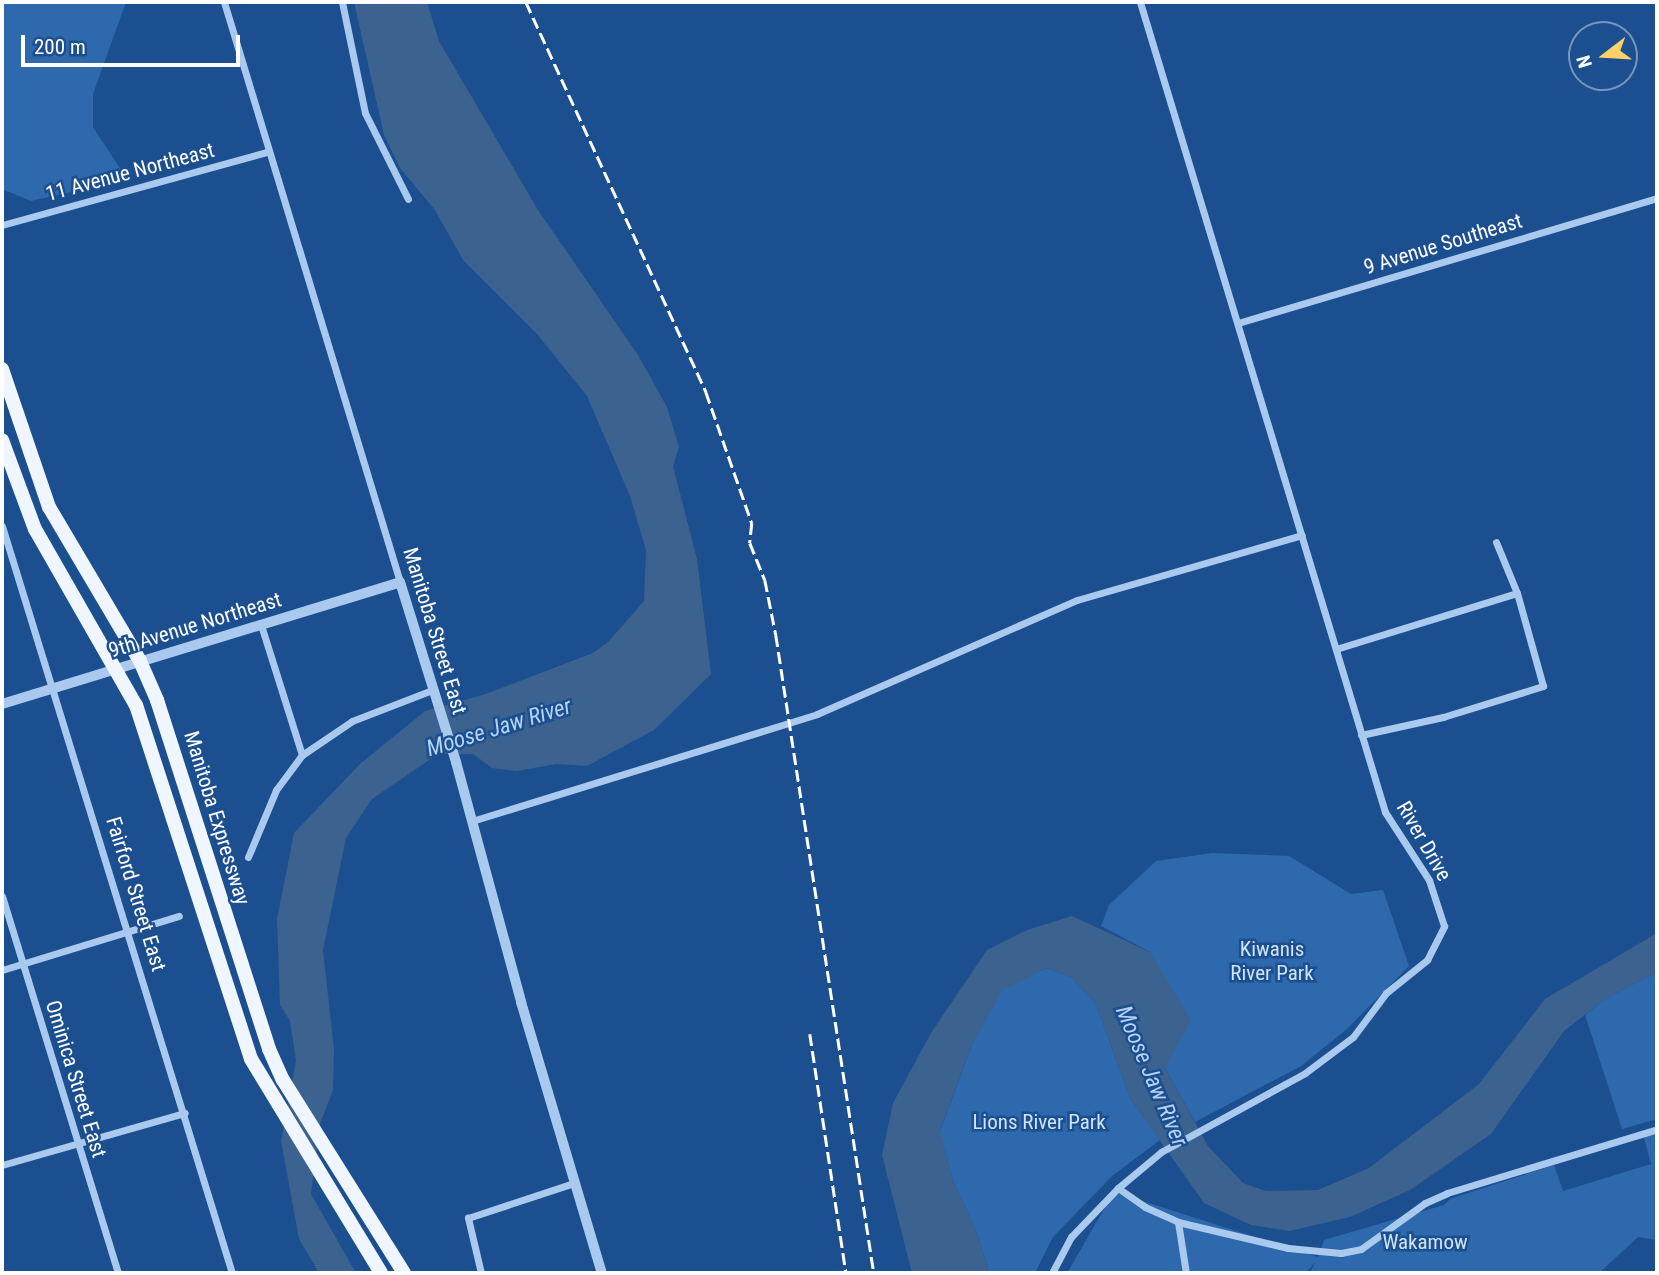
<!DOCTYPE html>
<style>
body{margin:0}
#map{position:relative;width:1659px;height:1275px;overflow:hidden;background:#1b4f8f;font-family:"Roboto Condensed",sans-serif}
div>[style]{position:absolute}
.green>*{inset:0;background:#2e69ad}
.water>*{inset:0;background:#3c6290}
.minor>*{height:7px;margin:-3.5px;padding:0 3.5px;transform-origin:3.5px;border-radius:3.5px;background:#a9c9ee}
.tertiary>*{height:10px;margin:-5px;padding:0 5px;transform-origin:5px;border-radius:5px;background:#a9c9ee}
.primary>*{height:14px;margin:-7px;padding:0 7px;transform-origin:7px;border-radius:7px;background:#f0f6ff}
.rail>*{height:2.5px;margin-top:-1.25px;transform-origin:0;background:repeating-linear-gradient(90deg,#fff 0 12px,transparent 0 17px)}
span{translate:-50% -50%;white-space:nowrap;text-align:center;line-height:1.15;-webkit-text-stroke:5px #1b4f8f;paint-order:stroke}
.street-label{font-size:21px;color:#fff}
.park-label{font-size:21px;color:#cfe3fa}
.water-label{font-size:23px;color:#b5d3f5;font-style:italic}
.frame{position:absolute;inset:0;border:4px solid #fff;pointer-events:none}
.north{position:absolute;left:1568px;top:21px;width:70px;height:70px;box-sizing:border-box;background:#1b4f8f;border:2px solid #7695bc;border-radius:50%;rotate:253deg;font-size:19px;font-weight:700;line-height:28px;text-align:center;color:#fff}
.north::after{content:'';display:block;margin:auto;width:24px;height:32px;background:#ffd166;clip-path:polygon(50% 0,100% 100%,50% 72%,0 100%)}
.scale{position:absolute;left:21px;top:35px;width:219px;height:32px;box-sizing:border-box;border:4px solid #fff;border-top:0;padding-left:9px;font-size:21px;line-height:24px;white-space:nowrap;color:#fff;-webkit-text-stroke:5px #1b4f8f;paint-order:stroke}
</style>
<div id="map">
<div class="green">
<div style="clip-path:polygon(2px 2px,126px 2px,93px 94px,93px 127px,127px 179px,31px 201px,2px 189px)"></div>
<div style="clip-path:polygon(1212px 853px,1289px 856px,1351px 894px,1383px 890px,1409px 966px,1347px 1029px,1301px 1066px,1195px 1122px,1165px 1068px,1150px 952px,1101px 926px,1109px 905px,1156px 861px)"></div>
<div style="clip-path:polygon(1046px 968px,1071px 977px,1096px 1004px,1130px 1098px,1160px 1140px,1112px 1176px,1053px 1237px,1035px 1273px,989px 1273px,978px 1235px,953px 1181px,940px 1131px,973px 1042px,1002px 990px)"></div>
<div style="clip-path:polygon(1657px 972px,1657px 1119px,1622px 1129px,1585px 1015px,1605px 999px)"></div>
<div style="clip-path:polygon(1657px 1129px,1657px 1240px,1638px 1237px,1599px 1273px,1310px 1273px,1315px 1262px,1306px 1273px,1067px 1273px,1114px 1192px,1318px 1257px,1324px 1240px,1444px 1205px,1450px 1199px,1554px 1165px,1563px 1191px,1651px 1164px,1643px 1134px)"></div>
</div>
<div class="water">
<div style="clip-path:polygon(354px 2px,427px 2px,439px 41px,538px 210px,638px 355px,667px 407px,679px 447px,673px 466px,697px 559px,711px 674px,654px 730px,587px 766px,556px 764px,517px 771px,492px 768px,473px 754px,438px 754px,372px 799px,346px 838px,323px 950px,334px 1049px,333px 1090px,320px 1124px,311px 1194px,356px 1273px,319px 1273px,299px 1239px,281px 1141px,296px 1061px,290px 1021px,280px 1005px,277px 919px,294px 833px,360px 764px,425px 711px,486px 694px,593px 653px,609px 641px,644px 601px,646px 550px,630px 496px,587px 396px,537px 334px,463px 260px,435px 210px,400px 168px,384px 135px)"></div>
<div style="clip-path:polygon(1072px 916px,1150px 952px,1191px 1020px,1165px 1068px,1208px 1146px,1243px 1183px,1266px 1191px,1318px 1190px,1369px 1168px,1479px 1084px,1545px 999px,1657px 933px,1657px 972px,1605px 999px,1564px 1031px,1491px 1134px,1410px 1190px,1350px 1217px,1289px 1231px,1251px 1225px,1204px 1203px,1130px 1098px,1096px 1004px,1071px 977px,1046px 968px,1002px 991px,973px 1042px,940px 1130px,953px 1181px,978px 1235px,989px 1273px,912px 1273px,882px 1155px,893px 1103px,931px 1033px,987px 950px,1027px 930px)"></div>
</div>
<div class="minor">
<div style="left:224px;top:2px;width:606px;rotate:73.12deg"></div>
<div style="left:342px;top:2px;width:113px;rotate:78.3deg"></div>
<div style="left:365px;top:113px;width:96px;rotate:63.4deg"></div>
<div style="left:2px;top:225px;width:275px;rotate:-15.4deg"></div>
<div style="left:1238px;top:323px;width:437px;rotate:-16.6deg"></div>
<div style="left:2px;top:526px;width:782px;rotate:72.89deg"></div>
<div style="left:261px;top:625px;width:136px;rotate:72.5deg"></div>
<div style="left:1336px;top:649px;width:189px;rotate:-17.2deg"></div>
<div style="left:1361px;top:735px;width:84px;rotate:-12.4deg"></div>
<div style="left:1443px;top:717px;width:105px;rotate:-17.2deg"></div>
<div style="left:1543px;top:686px;width:97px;rotate:-105.6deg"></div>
<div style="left:1517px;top:593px;width:55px;rotate:-112.4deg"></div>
<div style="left:472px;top:821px;width:361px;rotate:-17.2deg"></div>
<div style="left:817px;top:714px;width:284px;rotate:-23.7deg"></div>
<div style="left:1077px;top:600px;width:234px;rotate:-16.1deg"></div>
<div style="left:248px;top:857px;width:73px;rotate:-67.3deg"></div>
<div style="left:276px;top:790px;width:44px;rotate:-53.4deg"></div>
<div style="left:302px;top:755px;width:60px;rotate:-34.2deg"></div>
<div style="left:352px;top:721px;width:86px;rotate:-21.2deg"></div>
<div style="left:2px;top:896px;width:394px;rotate:72.9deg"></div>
<div style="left:2px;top:970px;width:185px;rotate:-17deg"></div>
<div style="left:2px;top:1165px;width:190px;rotate:-15.9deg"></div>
<div style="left:1118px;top:1188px;width:33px;rotate:35deg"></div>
<div style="left:1145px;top:1207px;width:36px;rotate:24deg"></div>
<div style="left:1178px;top:1222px;width:113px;rotate:13.3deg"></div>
<div style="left:1288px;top:1248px;width:53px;rotate:5.4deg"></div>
<div style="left:1341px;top:1253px;width:20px;rotate:-11deg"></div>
<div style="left:1361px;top:1249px;width:79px;rotate:-35.7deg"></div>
<div style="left:1425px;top:1203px;width:24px;rotate:-24deg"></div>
<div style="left:1447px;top:1193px;width:220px;rotate:-16.9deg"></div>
<div style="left:1178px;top:1222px;width:52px;rotate:81.1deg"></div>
<div style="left:481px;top:1273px;width:57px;rotate:-103.3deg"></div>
<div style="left:468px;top:1218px;width:112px;rotate:-18.3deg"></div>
<div style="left:1052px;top:1273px;width:41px;rotate:-62.2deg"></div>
<div style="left:1071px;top:1237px;width:68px;rotate:-46.2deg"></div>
<div style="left:1118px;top:1188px;width:56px;rotate:-39.9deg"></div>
<div style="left:1161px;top:1152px;width:164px;rotate:-28.7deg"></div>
<div style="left:1305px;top:1073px;width:60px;rotate:-36.9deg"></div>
<div style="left:1353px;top:1037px;width:55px;rotate:-53.1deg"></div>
<div style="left:1386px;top:993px;width:53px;rotate:-38.8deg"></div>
<div style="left:1427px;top:960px;width:38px;rotate:-63deg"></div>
<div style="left:1444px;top:926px;width:48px;rotate:-108.1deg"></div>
<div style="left:1429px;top:880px;width:81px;rotate:-122.9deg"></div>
<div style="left:1385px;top:812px;width:846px;rotate:-106.83deg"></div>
</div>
<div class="tertiary">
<div style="left:2px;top:704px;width:416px;rotate:-17deg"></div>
<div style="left:400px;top:582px;width:189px;rotate:72.7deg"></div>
<div style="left:456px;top:762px;width:249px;rotate:74.8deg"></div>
<div style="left:521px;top:1002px;width:283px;rotate:73.4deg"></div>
</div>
<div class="primary">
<div style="left:2px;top:369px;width:146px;rotate:71.2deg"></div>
<div style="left:49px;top:507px;width:179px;rotate:59.4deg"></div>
<div style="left:140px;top:661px;width:43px;rotate:66.4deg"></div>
<div style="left:157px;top:700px;width:367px;rotate:72.2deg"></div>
<div style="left:269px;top:1049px;width:34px;rotate:66deg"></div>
<div style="left:283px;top:1080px;width:228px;rotate:57.9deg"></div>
<div style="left:2px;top:440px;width:95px;rotate:69.7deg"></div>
<div style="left:35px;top:529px;width:203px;rotate:60.2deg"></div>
<div style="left:136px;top:705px;width:372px;rotate:72deg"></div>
<div style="left:251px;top:1059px;width:250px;rotate:58.7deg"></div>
</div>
<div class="rail">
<div style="left:526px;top:2px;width:430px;rotate:65.2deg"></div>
<div style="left:706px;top:392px;width:139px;rotate:70.7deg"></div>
<div style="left:752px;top:523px;width:20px;rotate:96deg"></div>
<div style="left:750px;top:543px;width:40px;rotate:68deg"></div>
<div style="left:765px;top:580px;width:56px;rotate:78.7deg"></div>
<div style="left:776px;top:635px;width:645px;rotate:81.27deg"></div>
<div style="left:810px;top:1034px;width:242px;rotate:81.4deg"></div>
</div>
<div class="street-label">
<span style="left:130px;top:172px;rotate:-15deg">11 Avenue Northeast</span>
<span style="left:1443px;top:244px;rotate:-17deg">9 Avenue Southeast</span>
<span style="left:195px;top:625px;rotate:-17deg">9th Avenue Northeast</span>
<span style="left:435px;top:631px;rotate:73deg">Manitoba Street East</span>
<span style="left:217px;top:818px;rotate:73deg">Manitoba Expressway</span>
<span style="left:1424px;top:841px;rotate:60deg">River Drive</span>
<span style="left:136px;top:894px;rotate:73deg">Fairford Street East</span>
<span style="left:76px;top:1079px;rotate:73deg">Ominica Street East</span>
</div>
<div class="park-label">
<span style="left:1272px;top:961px">Kiwanis<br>River Park</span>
<span style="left:1039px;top:1122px">Lions River Park</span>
<span style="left:1425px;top:1242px">Wakamow</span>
</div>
<div class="water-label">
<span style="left:499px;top:728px;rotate:-17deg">Moose Jaw River</span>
<span style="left:1151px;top:1076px;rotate:67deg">Moose Jaw River</span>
</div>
<div class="frame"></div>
<div class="north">N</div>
<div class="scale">200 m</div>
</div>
